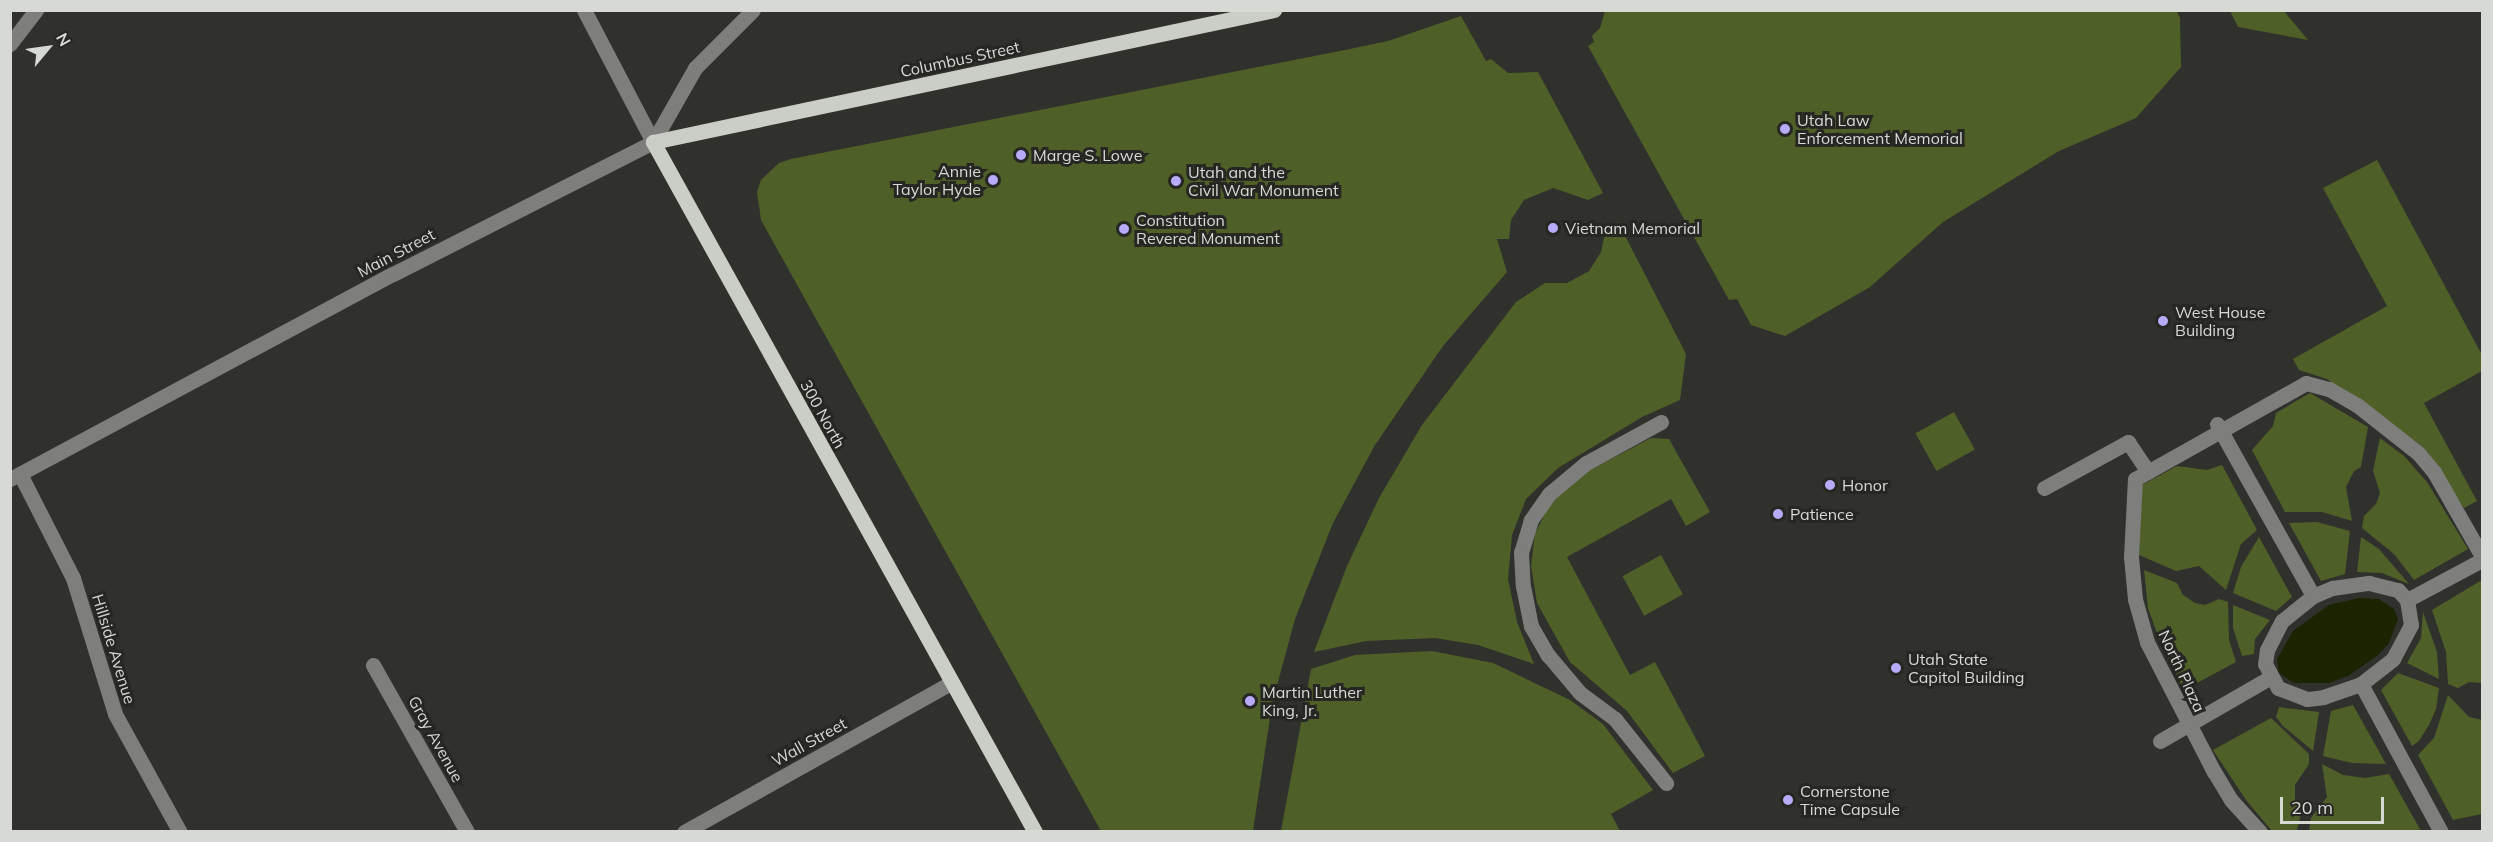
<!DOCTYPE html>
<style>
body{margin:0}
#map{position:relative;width:2493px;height:842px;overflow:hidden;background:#30312c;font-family:Mulish,sans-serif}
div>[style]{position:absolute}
.green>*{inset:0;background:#4f5f28;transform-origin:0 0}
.water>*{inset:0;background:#1a2400}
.minor>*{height:15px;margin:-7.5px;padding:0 7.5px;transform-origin:7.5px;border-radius:7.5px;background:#7e7e7c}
.major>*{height:15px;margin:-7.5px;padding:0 7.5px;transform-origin:7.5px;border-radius:7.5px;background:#cbcdc7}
.dots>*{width:16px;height:16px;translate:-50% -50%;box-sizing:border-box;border:3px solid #262723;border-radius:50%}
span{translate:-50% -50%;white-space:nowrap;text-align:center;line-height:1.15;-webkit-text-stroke:6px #262723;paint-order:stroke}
.street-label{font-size:16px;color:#d7d9d5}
.poi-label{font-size:16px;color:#d7d9d5}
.left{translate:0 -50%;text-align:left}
.right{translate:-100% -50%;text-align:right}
.frame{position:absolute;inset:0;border:12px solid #d7d9d5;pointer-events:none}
.north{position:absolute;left:18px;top:18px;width:60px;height:60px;-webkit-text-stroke:4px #262723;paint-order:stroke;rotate:61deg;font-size:16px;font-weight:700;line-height:24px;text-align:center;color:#d7d9d5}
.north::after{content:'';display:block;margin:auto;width:21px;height:27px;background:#d7d9d5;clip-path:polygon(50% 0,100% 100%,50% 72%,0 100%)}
.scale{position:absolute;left:2280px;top:797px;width:104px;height:27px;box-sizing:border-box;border:3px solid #d7d9d5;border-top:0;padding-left:8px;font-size:18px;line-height:21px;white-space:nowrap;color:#d7d9d5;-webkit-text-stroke:4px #262723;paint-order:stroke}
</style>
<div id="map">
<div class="green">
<div style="clip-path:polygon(2176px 10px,2180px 18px,2181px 67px,2136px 118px,2059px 151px,1943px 222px,1870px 287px,1785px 336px,1751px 325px,1737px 299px,1729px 300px,1588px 46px,1594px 42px,1592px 36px,1600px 28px,1605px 11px)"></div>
<div style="clip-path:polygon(2230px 11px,2284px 11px,2308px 40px,2238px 27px)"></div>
<div style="clip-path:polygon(1461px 16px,1486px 61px,1491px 59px,1508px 73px,1538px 72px,1603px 193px,1588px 200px,1553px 188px,1524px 200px,1511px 220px,1509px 239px,1497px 239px,1507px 272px,1443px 346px,1375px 445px,1333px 523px,1295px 619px,1272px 704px,1253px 831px,1101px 831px,761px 220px,757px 192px,761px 180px,779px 163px,791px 159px,1345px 50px,1388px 41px)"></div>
<div style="clip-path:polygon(2377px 160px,2482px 355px,2482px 371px,2424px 403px,2477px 501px,2464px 508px,2420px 445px,2327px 379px,2299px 370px,2293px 359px,2387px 306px,2323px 188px)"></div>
<div style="clip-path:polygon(1618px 222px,1686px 354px,1680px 400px,1642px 417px,1558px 468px,1526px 499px,1512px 535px,1508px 579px,1517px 622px,1534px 664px,1478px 645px,1435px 638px,1366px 641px,1314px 652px,1347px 566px,1379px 498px,1422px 425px,1516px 302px,1545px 283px,1567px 283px,1589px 271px,1601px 252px,1604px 238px)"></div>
<div style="clip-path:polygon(2310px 393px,2368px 427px,2361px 467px,2354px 471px,2346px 487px,2352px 521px,2322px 512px,2285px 512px,2252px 450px,2273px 426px,2276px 413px)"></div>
<div style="left:1954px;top:412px;width:43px;height:44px;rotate:61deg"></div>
<div style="clip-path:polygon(1651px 438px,1669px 439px,1710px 512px,1686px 526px,1671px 499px,1567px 557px,1630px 675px,1655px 662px,1705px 756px,1673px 773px,1627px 711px,1570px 662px,1537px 603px,1531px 566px,1535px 534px,1549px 505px,1577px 477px)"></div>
<div style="clip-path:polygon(2380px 438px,2404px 456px,2427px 482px,2468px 549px,2414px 580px,2394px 554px,2362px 528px,2364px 516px,2376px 504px,2380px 493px,2373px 471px)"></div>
<div style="clip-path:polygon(2222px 465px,2257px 530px,2241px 544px,2226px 590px,2199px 566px,2176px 571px,2139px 555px,2142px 485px,2177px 466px,2207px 470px)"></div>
<div style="clip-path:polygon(2317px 522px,2350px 531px,2345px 574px,2321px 581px,2289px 523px)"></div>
<div style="clip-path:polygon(2259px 537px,2292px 597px,2276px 611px,2233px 593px,2241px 567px)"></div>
<div style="clip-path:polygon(2361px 537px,2379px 549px,2409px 584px,2382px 573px,2357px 572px)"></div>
<div style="left:1661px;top:555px;width:45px;height:44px;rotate:61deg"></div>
<div style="clip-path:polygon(2144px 570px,2177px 583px,2183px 595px,2195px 603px,2205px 605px,2219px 599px,2228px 602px,2229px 640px,2236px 662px,2184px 690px,2161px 644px,2148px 608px)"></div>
<div style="clip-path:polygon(2482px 580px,2482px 683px,2469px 682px,2458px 688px,2448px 684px,2446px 652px,2432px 610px)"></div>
<div style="clip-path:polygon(2233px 605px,2270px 620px,2255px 639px,2254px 654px,2242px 656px,2233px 628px)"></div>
<div style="clip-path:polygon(2423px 612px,2437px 652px,2439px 679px,2407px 663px,2421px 638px)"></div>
<div style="clip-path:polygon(1432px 651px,1493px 663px,1570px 700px,1603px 724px,1653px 790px,1611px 814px,1620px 831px,1281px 831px,1311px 669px,1355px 655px)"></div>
<div style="clip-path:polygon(2398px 673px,2439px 688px,2436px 709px,2429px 725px,2419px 741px,2412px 746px,2381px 690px)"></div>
<div style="clip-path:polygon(2448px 695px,2469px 717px,2482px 720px,2482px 814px,2453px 820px,2418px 755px,2434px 738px)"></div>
<div style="clip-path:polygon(2353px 705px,2386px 764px,2352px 763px,2323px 756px,2331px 711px)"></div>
<div style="clip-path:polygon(2279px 707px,2319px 712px,2313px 751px,2283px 726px,2276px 717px)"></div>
<div style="clip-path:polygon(2271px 718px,2309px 754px,2309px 764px,2295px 785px,2295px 799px,2301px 813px,2297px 831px,2272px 831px,2246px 800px,2213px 750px)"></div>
<div style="clip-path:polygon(2322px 764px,2343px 775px,2365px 778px,2389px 774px,2421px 831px,2309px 831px,2311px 818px,2327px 797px)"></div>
</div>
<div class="water">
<div style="clip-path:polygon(2359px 598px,2379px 599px,2394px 609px,2398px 619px,2389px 643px,2378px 655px,2348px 676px,2329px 683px,2294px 683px,2279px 673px,2277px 659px,2293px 631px,2329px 605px)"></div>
</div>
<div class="minor">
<div style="left:584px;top:10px;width:149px;rotate:62.4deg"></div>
<div style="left:10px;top:44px;width:43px;rotate:-52.6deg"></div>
<div style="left:1661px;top:422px;width:85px;rotate:151.3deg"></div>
<div style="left:1586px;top:463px;width:48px;rotate:140deg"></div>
<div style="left:1549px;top:494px;width:32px;rotate:125deg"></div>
<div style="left:1531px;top:520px;width:34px;rotate:107deg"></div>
<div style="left:1521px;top:552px;width:34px;rotate:87deg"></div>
<div style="left:1523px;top:586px;width:41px;rotate:78.7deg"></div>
<div style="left:1531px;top:626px;width:34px;rotate:60deg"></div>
<div style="left:1548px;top:655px;width:50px;rotate:49.9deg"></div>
<div style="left:1580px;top:693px;width:44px;rotate:36.6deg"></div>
<div style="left:1615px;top:719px;width:82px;rotate:51.4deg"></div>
<div style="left:2217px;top:424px;width:197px;rotate:60.8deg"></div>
<div style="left:20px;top:474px;width:117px;rotate:63deg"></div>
<div style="left:73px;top:578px;width:142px;rotate:72.8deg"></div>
<div style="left:115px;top:714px;width:135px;rotate:61.2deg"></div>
<div style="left:10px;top:479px;width:434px;rotate:-28.2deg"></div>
<div style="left:393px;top:274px;width:292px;rotate:-26.9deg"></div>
<div style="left:653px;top:142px;width:85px;rotate:-60.4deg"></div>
<div style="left:695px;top:68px;width:82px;rotate:-45deg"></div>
<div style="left:2044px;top:488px;width:96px;rotate:-28.7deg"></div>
<div style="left:2128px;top:442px;width:36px;rotate:56deg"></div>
<div style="left:2369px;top:583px;width:30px;rotate:14deg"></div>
<div style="left:2398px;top:590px;width:13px;rotate:48deg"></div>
<div style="left:2407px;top:600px;width:25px;rotate:81deg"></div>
<div style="left:2411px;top:625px;width:38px;rotate:118deg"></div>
<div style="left:2393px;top:659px;width:41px;rotate:142deg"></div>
<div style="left:2361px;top:684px;width:39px;rotate:161deg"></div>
<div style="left:2324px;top:697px;width:17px;rotate:173deg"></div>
<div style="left:2307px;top:699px;width:31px;rotate:-159deg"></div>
<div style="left:2278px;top:688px;width:27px;rotate:-118deg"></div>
<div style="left:2265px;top:664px;width:14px;rotate:-82deg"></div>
<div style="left:2267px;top:650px;width:33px;rotate:-63deg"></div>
<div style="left:2282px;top:621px;width:40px;rotate:-39deg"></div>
<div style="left:2313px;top:596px;width:21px;rotate:-23deg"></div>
<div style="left:2332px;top:588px;width:37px;rotate:-8deg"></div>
<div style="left:2407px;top:600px;width:85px;rotate:-28.1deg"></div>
<div style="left:373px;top:665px;width:192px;rotate:60.6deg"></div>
<div style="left:2361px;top:684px;width:168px;rotate:61.6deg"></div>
<div style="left:2160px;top:741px;width:126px;rotate:-30deg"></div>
<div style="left:684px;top:832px;width:306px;rotate:-29.2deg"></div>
<div style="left:2260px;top:832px;width:43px;rotate:-132.2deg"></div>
<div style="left:2231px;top:800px;width:33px;rotate:-121deg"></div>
<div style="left:2214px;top:772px;width:146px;rotate:-117.3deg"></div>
<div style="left:2147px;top:642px;width:45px;rotate:-105.6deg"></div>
<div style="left:2135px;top:599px;width:42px;rotate:-95.4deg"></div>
<div style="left:2131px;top:557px;width:78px;rotate:-87.1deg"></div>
<div style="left:2135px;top:479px;width:196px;rotate:-29.3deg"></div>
<div style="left:2306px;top:383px;width:24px;rotate:15deg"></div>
<div style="left:2329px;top:389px;width:32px;rotate:30deg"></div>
<div style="left:2357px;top:405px;width:78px;rotate:38.2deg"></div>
<div style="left:2418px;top:453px;width:25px;rotate:50deg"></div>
<div style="left:2434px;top:472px;width:97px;rotate:60.3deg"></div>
</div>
<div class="major">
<div style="left:1035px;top:832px;width:789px;rotate:-118.97deg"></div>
<div style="left:653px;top:142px;width:635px;rotate:-12deg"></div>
</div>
<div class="dots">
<div style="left:1785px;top:129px;background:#b9aaf7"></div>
<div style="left:1021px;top:155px;background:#b9aaf7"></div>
<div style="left:993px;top:180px;background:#b9aaf7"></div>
<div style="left:1176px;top:181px;background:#b9aaf7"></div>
<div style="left:1553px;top:228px;background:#b9aaf7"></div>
<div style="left:1124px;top:229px;background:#b9aaf7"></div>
<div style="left:2163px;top:321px;background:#b9aaf7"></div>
<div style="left:1830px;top:485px;background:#b9aaf7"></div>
<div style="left:1778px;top:514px;background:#b9aaf7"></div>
<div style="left:1896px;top:668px;background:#b9aaf7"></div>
<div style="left:1250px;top:701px;background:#b9aaf7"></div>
<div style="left:1788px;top:800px;background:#b9aaf7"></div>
</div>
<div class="street-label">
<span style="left:960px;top:59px;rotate:-12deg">Columbus Street</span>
<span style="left:396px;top:253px;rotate:-28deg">Main Street</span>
<span style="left:823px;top:414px;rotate:61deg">300 North</span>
<span style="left:114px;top:649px;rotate:73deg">Hillside Avenue</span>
<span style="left:2182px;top:671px;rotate:65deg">North Plaza</span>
<span style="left:436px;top:739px;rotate:61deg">Gray Avenue</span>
<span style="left:809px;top:742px;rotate:-29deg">Wall Street</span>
</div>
<div class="poi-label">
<span class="left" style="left:1797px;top:129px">Utah Law<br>Enforcement Memorial</span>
<span class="left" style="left:1033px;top:155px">Marge S. Lowe</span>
<span class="right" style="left:981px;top:180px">Annie<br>Taylor Hyde</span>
<span class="left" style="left:1188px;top:181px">Utah and the<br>Civil War Monument</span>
<span class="left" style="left:1136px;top:229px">Constitution<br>Revered Monument</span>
<span class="left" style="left:1565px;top:228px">Vietnam Memorial</span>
<span class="left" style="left:2175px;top:321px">West House<br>Building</span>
<span class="left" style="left:1842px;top:485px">Honor</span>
<span class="left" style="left:1790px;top:514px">Patience</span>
<span class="left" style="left:1908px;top:668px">Utah State<br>Capitol Building</span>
<span class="left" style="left:1262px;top:701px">Martin Luther<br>King, Jr.</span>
<span class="left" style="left:1800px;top:800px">Cornerstone<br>Time Capsule</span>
</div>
<div class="frame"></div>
<div class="north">N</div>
<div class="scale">20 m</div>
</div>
